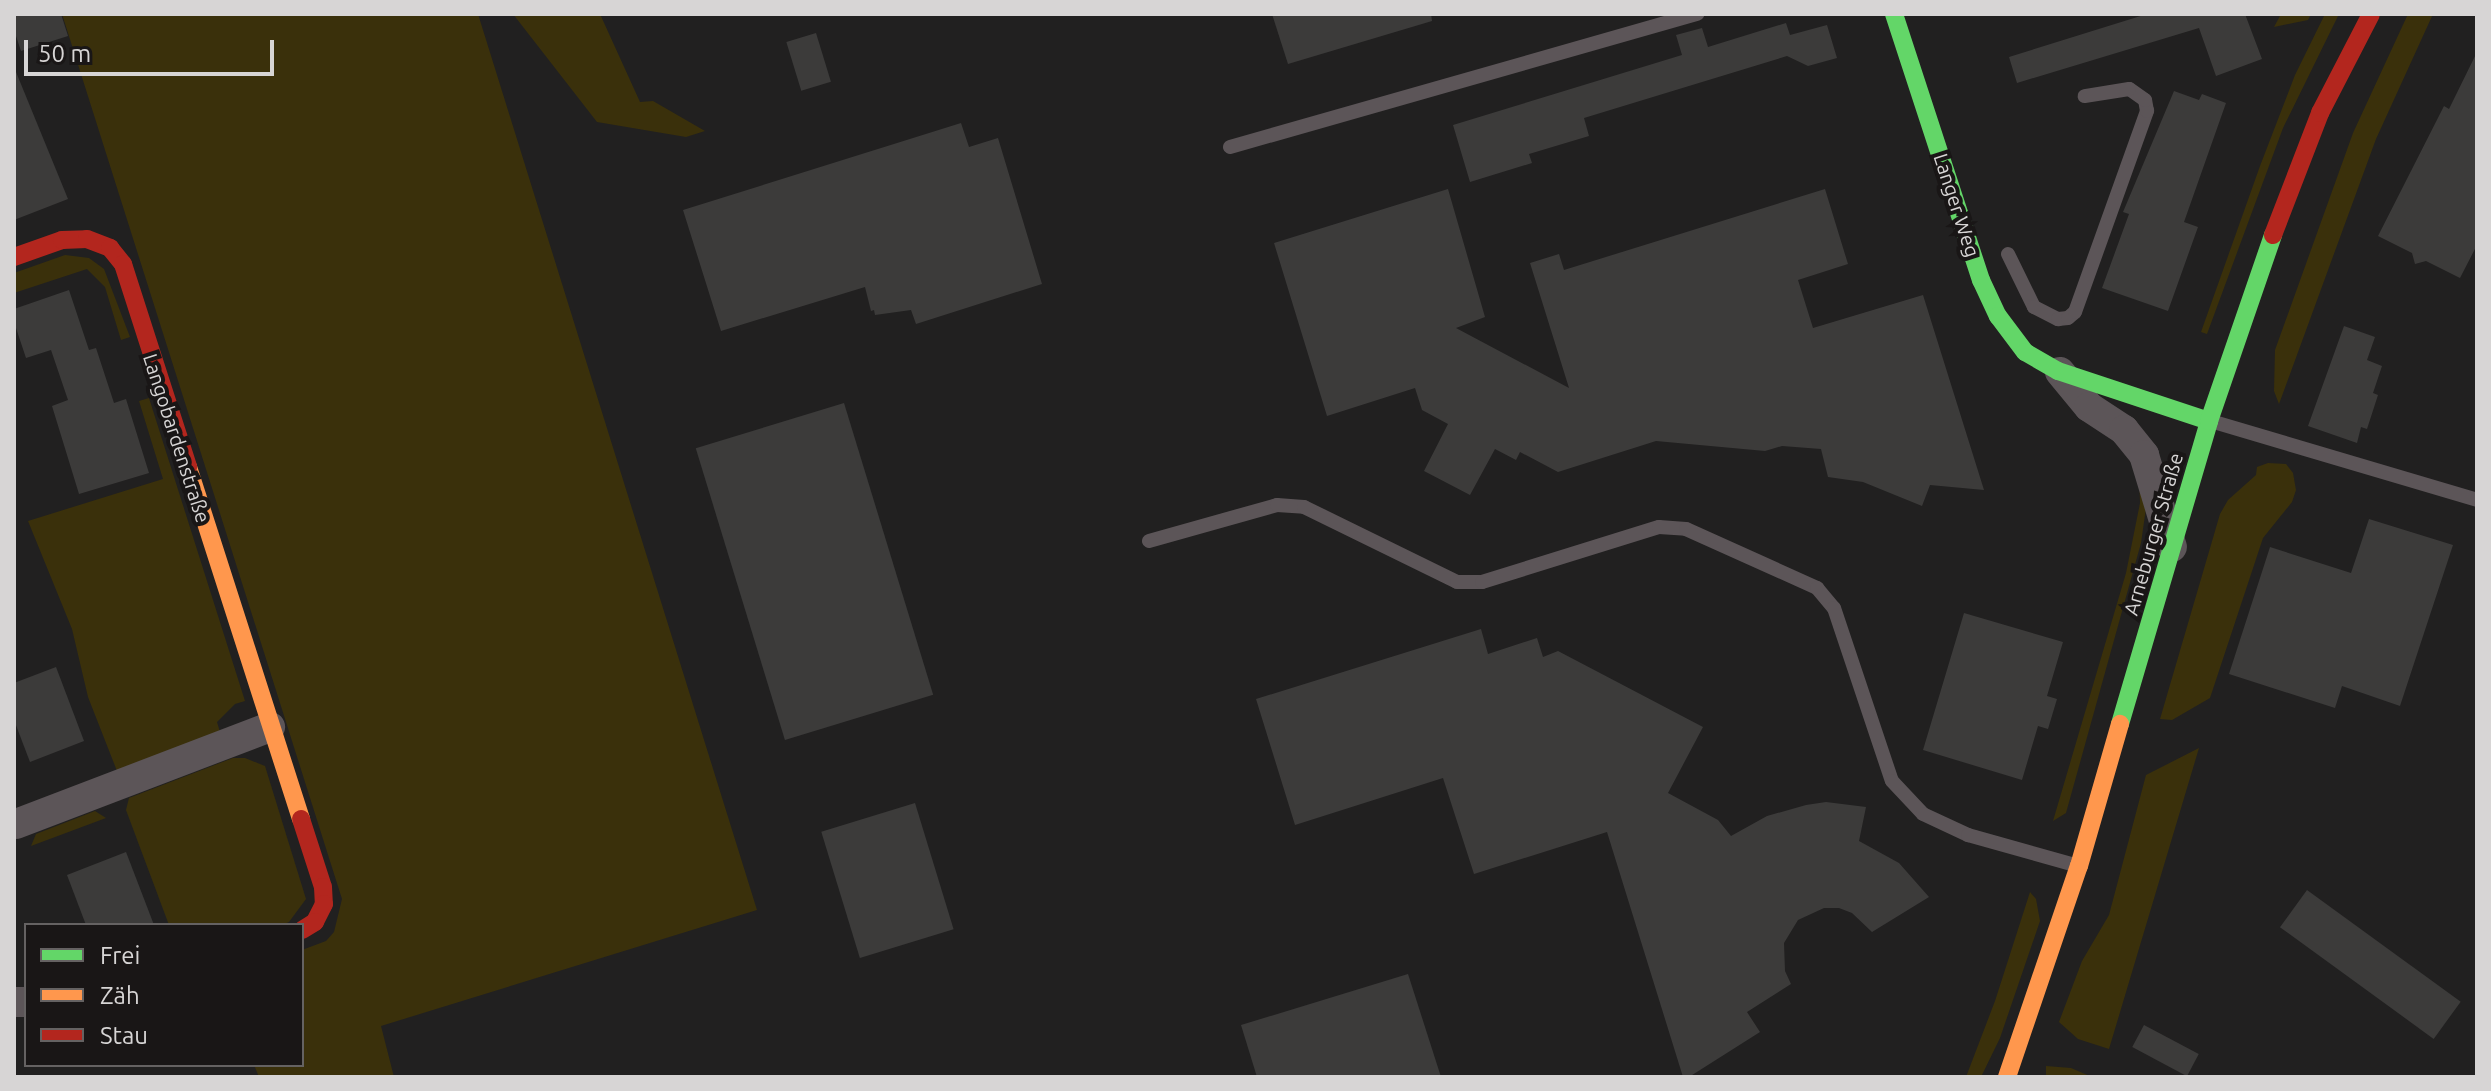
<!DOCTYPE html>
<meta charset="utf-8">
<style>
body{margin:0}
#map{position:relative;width:2491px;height:1091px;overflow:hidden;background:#212020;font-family:Ubuntu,sans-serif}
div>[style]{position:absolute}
.green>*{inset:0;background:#3a300b}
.building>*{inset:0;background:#3c3b3a;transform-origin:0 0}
.lane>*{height:14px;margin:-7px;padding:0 7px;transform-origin:7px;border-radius:7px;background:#5c5558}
.street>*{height:30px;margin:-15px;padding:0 15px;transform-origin:15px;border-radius:15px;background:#5c5558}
.fast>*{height:18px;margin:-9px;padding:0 9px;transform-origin:9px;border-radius:9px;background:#63d668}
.slow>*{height:18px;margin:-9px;padding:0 9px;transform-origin:9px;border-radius:9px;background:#ff974d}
.jam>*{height:18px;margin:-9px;padding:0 9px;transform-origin:9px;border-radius:9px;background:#b3261e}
span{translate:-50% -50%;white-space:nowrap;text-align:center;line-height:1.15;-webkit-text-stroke:8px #191616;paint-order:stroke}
.street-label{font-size:20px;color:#d7d5d5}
.frame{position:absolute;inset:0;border:16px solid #d7d5d5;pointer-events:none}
.legend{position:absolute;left:24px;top:923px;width:280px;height:144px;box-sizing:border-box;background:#191616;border:2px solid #656262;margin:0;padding:10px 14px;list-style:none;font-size:24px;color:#d7d5d5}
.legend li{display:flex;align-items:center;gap:16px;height:40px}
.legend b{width:40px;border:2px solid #656262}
.scale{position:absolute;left:24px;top:40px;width:250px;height:36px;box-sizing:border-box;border:4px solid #d7d5d5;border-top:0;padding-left:10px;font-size:24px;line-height:28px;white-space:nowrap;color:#d7d5d5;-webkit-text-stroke:6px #191616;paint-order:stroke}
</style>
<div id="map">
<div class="green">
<div style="clip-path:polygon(62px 14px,478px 14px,757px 910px,381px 1026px,394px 1077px,259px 1077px,254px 1065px,302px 1065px,302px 950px,326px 941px,334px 932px,342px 899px)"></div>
<div style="clip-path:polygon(513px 14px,600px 14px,640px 102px,653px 101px,705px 131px,686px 137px,597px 122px)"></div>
<div style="clip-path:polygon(2281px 14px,2311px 14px,2308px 20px,2274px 27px)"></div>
<div style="clip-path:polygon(2325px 14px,2339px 14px,2283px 128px,2207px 334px,2201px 332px,2260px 166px,2295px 75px)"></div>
<div style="clip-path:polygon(2408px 14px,2433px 14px,2376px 139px,2279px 404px,2274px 391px,2275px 350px,2353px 133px)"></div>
<div style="clip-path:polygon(65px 255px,89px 258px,104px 269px,130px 337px,121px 340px,105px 287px,87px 269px,14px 293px,14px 273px)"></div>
<div style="clip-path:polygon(149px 398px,245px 701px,235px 704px,217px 722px,220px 732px,117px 771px,88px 697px,72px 629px,28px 521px,163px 479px,139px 401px)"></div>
<div style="clip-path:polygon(2268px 463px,2286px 464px,2293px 473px,2296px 490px,2292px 502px,2263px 538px,2210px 698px,2172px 720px,2160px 719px,2220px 514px,2228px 500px,2256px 475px,2257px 467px)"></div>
<div style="clip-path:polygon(2139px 472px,2146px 508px,2141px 543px,2066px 813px,2053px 821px,2126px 573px,2140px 503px)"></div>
<div style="clip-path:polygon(2199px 748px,2109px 1049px,2078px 1039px,2059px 1022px,2082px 961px,2109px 915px,2146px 775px)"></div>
<div style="clip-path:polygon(233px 758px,245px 758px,265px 766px,306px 899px,289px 922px,282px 925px,169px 925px,126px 810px,129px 798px)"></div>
<div style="clip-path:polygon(95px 811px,106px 818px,31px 846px,36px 834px)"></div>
<div style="clip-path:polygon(2030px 892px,2036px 899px,2040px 921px,2000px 1038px,1981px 1077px,1966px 1077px,1995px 1001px)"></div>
<div style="clip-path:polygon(2046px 1066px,2071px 1068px,2092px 1077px,2046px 1077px)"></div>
</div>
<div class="building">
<div style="clip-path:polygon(14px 14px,61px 14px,68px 36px,21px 51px,14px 30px)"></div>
<div style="clip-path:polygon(1272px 14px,1431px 14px,1432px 21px,1288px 64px)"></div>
<div style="clip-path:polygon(2147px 14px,2245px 14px,2262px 59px,2216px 76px,2199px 28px,2017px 83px,2009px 57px)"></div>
<div style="clip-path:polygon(1786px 23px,1790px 35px,1827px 25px,1837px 58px,1808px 66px,1787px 56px,1584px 118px,1589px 136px,1529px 154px,1532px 163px,1470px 182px,1453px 125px,1682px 55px,1676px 35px,1702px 28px,1708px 47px)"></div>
<div style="left:816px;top:33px;width:51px;height:31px;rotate:73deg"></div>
<div style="clip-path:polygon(2477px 52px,2477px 245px,2460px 278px,2426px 261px,2415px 264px,2412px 253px,2378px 236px,2444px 106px,2449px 109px)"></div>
<div style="clip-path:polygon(16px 72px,68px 199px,14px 220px,14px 73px)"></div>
<div style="clip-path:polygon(2174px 91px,2199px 100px,2202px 94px,2226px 103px,2184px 222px,2198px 227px,2168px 311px,2102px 288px,2129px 214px,2123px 212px)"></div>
<div style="clip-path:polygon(961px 123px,969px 147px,998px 138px,1042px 284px,916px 324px,911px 310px,875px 315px,874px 310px,871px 311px,865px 287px,721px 331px,683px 210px)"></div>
<div style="clip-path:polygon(1448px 189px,1485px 317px,1456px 328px,1569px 388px,1530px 263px,1559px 254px,1564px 270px,1825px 189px,1848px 264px,1798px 280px,1813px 328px,1923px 295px,1984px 490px,1930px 485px,1922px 506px,1863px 482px,1828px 477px,1821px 449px,1782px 446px,1765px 451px,1656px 441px,1558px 472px,1520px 452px,1516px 460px,1495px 449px,1470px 495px,1424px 471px,1448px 424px,1422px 410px,1415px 388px,1327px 416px,1274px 243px)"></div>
<div style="clip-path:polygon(69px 290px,89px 350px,96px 348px,114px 403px,126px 399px,149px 473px,79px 494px,52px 406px,68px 400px,51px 350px,26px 358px,14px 322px,14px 309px)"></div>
<div style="clip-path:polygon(2344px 326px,2375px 337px,2367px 360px,2382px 366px,2373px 393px,2378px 395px,2367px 429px,2361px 427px,2357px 443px,2308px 426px)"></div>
<div style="left:844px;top:403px;width:305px;height:155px;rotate:73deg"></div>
<div style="clip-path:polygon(2369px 519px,2453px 545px,2400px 706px,2342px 686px,2335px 708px,2229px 674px,2270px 547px,2351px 573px)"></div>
<div style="clip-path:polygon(1964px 613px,2063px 642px,2047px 696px,2057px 699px,2048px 729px,2038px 726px,2022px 780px,1923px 750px)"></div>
<div style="clip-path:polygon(1481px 629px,1488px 654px,1537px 638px,1543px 657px,1558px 651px,1703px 727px,1668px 793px,1718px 820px,1731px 836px,1767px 816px,1806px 805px,1826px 802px,1866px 807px,1859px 841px,1899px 863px,1929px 897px,1872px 932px,1852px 913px,1839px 908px,1824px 908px,1798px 920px,1784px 943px,1785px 971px,1791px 984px,1747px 1012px,1760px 1032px,1689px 1077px,1683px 1077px,1607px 832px,1474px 874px,1443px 778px,1295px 825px,1256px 699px)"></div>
<div style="clip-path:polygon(56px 667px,84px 741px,30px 762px,14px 720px,14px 683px)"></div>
<div style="left:915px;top:803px;width:132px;height:98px;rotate:73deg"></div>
<div style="clip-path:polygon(126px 852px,154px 925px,86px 925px,67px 875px)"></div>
<div style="left:2307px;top:890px;width:190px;height:46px;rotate:36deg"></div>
<div style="clip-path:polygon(1408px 974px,1441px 1077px,1257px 1077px,1241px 1025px)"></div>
<div style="left:2144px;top:1025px;width:62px;height:25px;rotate:28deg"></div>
</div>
<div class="lane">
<div style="left:1230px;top:147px;width:486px;rotate:-15.9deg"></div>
<div style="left:2008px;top:254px;width:59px;rotate:63.9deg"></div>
<div style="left:2034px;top:307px;width:27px;rotate:27deg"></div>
<div style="left:2058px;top:319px;width:10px;rotate:-6deg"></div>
<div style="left:2068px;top:318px;width:9px;rotate:-41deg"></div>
<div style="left:2075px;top:312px;width:214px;rotate:-70.3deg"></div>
<div style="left:2147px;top:111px;width:11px;rotate:-100deg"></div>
<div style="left:2145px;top:100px;width:19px;rotate:-145deg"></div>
<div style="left:2129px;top:89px;width:45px;rotate:171deg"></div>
<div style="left:2214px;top:422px;width:274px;rotate:16.5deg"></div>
<div style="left:1149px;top:541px;width:133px;rotate:-15.7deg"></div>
<div style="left:1277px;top:505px;width:27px;rotate:4deg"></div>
<div style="left:1304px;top:507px;width:170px;rotate:26.1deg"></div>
<div style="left:1457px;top:582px;width:25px"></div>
<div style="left:1482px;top:582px;width:185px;rotate:-17.3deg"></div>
<div style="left:1659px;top:527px;width:27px;rotate:4deg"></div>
<div style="left:1686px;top:529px;width:144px;rotate:24.2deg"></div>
<div style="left:1817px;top:588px;width:26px;rotate:50deg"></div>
<div style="left:1834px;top:608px;width:182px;rotate:71.5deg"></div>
<div style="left:1892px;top:781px;width:45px;rotate:46.8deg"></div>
<div style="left:1923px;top:814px;width:50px;rotate:25deg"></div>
<div style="left:1968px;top:835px;width:111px;rotate:15.7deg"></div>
</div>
<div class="street">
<div style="left:2060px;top:372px;width:45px;rotate:50.4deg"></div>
<div style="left:2089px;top:407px;width:42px;rotate:33.3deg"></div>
<div style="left:2124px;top:430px;width:32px;rotate:51deg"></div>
<div style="left:2144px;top:455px;width:96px;rotate:73.1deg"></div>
<div style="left:16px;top:824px;width:272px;rotate:-20.9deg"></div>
<div style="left:14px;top:1002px;width:12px"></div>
</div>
<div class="fast">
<div style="left:1894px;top:14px;width:280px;rotate:71.9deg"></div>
<div style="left:1981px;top:280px;width:40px;rotate:65deg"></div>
<div style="left:1998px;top:316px;width:45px;rotate:53.1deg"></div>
<div style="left:2025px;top:352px;width:38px;rotate:30deg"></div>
<div style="left:2058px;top:371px;width:159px;rotate:18.3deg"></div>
<div style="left:2120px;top:724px;width:316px;rotate:-73.6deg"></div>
<div style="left:2209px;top:421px;width:197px;rotate:-71deg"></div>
</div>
<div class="slow">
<div style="left:188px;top:467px;width:370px;rotate:72.2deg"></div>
<div style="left:2007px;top:1077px;width:223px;rotate:-71.2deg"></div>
<div style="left:2079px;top:866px;width:148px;rotate:-73.9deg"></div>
</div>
<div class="jam">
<div style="left:2273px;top:235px;width:131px;rotate:-68.9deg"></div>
<div style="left:2320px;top:113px;width:111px;rotate:-62.7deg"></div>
<div style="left:14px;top:257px;width:51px;rotate:-19.5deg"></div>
<div style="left:62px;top:240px;width:25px;rotate:-2deg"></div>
<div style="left:87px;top:239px;width:25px;rotate:21deg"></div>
<div style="left:110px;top:248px;width:21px;rotate:51deg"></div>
<div style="left:123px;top:264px;width:213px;rotate:72.2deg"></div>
<div style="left:301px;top:819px;width:71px;rotate:72.1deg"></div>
<div style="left:323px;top:887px;width:17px;rotate:87deg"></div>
<div style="left:324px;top:904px;width:20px;rotate:117deg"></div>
<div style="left:315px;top:922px;width:15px;rotate:148deg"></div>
</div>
<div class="street-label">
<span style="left:1957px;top:205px;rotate:72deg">Langer Weg</span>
<span style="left:177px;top:438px;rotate:72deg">Langobardenstraße</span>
<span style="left:2153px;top:534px;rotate:-74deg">Arneburger Straße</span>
</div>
<div class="frame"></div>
<ul class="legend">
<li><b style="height:10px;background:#63d668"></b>Frei</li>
<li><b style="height:10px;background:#ff974d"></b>Zäh</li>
<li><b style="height:10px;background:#b3261e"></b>Stau</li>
</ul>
<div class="scale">50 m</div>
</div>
